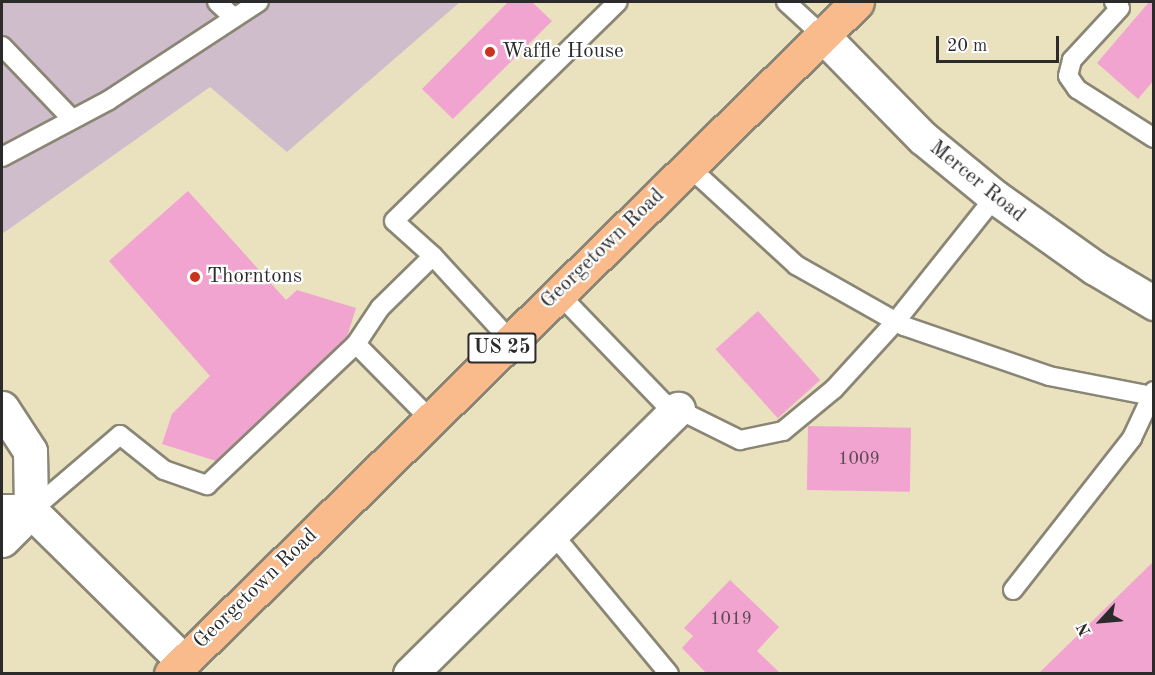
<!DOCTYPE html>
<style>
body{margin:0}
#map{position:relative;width:1155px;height:675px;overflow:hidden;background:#eae1bf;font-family:"Old Standard TT",serif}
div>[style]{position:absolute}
.industrial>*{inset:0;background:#d0bdcc}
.building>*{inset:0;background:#f1a4cf;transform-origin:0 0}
.roads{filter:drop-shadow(2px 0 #8a8675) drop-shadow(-2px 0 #8a8675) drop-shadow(0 2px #8a8675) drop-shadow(0 -2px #8a8675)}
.service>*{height:18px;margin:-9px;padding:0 9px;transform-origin:9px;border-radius:9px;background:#fff}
.minor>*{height:33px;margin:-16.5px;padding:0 16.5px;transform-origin:16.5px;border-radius:16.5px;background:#fff}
.tertiary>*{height:33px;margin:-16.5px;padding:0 16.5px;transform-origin:16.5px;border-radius:16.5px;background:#fff}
.primary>*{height:33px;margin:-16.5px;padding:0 16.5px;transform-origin:16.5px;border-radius:16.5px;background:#fabb8c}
.dots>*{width:16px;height:16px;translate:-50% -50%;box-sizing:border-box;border:3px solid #fff;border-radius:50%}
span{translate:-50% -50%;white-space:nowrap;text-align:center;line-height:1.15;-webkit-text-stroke:4.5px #fff;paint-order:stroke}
.number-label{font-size:18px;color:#5c4954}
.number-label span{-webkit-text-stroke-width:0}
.shield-label span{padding:2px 4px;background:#fff;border:2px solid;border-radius:4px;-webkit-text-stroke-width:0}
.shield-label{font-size:20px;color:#2b2b2b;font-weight:700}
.poi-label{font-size:21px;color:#2b2b2b}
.left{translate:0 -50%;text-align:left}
.street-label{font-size:21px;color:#2b2b2b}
.frame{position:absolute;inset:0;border:3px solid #2b2b2b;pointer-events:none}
.north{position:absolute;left:1071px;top:591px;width:60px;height:60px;-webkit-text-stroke:4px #fff;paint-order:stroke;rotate:244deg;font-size:16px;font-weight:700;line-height:24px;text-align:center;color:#2b2b2b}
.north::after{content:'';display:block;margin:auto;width:21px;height:27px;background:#2b2b2b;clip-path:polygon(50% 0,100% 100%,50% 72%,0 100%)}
.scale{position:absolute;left:936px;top:36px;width:123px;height:27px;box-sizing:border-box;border:3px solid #2b2b2b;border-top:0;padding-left:8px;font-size:18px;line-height:21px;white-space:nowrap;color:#2b2b2b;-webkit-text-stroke:4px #fff;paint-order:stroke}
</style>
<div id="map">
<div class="industrial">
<div style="clip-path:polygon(2px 2px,460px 2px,287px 152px,210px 87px,2px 234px)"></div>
</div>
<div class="building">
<div style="clip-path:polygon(508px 2px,532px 2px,552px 21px,453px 119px,422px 89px)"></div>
<div style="clip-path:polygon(1149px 2px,1154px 2px,1154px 80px,1138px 99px,1097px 63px)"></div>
<div style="clip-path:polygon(188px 191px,286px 300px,297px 290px,356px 308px,347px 337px,216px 461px,162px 444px,172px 414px,210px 376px,109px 261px)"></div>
<div style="left:758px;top:311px;width:93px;height:57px;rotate:48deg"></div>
<div style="left:808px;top:426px;width:103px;height:64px;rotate:1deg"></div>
<div style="clip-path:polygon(1154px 561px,1154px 674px,1038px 674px)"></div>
<div style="clip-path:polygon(730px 580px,779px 627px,757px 651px,781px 674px,707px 674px,682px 648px,693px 636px,684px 628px)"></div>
</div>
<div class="roads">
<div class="service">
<div style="left:217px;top:2px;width:23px;rotate:43deg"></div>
<div style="left:786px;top:2px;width:49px;rotate:42.5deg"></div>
<div style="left:1114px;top:2px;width:8px;rotate:45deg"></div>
<div style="left:1120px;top:8px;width:71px;rotate:132.7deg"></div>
<div style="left:1072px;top:60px;width:16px;rotate:104deg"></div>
<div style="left:1068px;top:76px;width:16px;rotate:55deg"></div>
<div style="left:1077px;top:89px;width:91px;rotate:32.5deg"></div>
<div style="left:2px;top:46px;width:100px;rotate:46.2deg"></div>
<div style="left:2px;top:157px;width:121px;rotate:-28deg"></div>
<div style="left:109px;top:100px;width:179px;rotate:-33.2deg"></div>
<div style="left:688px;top:166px;width:147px;rotate:42.5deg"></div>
<div style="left:796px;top:265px;width:124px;rotate:29.5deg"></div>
<div style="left:904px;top:326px;width:153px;rotate:19deg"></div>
<div style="left:1049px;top:376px;width:105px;rotate:11deg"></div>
<div style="left:433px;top:256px;width:114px;rotate:47.5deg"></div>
<div style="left:558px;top:293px;width:151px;rotate:46.1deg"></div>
<div style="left:663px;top:402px;width:86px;rotate:26.3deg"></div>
<div style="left:740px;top:440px;width:44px;rotate:-11.8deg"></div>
<div style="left:783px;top:431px;width:66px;rotate:-39.5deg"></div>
<div style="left:834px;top:389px;width:92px;rotate:-47.6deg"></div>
<div style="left:896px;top:321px;width:159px;rotate:-51.4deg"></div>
<div style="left:356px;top:344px;width:105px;rotate:45.4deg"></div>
<div style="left:31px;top:511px;width:117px;rotate:-40.5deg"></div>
<div style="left:120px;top:435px;width:56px;rotate:38.5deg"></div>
<div style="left:164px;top:470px;width:46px;rotate:19.2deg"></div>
<div style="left:207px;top:485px;width:205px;rotate:-43.4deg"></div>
<div style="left:356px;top:344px;width:43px;rotate:-56.3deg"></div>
<div style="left:380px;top:308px;width:74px;rotate:-44.5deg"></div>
<div style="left:433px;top:256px;width:52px;rotate:-138.1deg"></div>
<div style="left:394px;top:221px;width:313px;rotate:-44.4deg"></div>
<div style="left:552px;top:533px;width:183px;rotate:50.3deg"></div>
<div style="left:1013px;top:590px;width:193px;rotate:-51.9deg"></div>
<div style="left:1132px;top:438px;width:52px;rotate:-64.9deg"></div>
</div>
<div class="minor">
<div style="left:2px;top:540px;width:41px;rotate:-45deg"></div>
<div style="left:410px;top:674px;width:377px;rotate:-44.7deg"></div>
</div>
<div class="tertiary">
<div style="left:822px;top:35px;width:144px;rotate:45.6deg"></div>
<div style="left:923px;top:138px;width:93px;rotate:39.3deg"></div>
<div style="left:995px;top:197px;width:123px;rotate:35.4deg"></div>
<div style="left:1095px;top:268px;width:69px;rotate:30.7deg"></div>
<div style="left:2px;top:408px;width:51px;rotate:56.9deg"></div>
<div style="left:30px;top:451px;width:60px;rotate:89deg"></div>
<div style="left:31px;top:511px;width:214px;rotate:44.6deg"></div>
<div style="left:2px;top:511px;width:29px"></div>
</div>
<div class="primary">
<div style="left:171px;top:674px;width:960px;rotate:-44.41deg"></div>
</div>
</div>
<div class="dots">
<div style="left:490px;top:52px;background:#c8321e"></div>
<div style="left:195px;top:277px;background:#c8321e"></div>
</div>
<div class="number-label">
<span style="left:859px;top:459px">1009</span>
<span style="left:731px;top:619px">1019</span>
</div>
<div class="shield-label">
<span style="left:502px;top:348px">US 25</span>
</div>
<div class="poi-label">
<span class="left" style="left:502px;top:52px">Waffle House</span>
<span class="left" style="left:207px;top:277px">Thorntons</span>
</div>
<div class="street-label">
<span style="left:977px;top:182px;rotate:39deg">Mercer Road</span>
<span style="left:603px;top:249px;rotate:-44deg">Georgetown Road</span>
<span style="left:256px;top:589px;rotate:-44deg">Georgetown Road</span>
</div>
<div class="frame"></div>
<div class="north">N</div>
<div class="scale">20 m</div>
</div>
